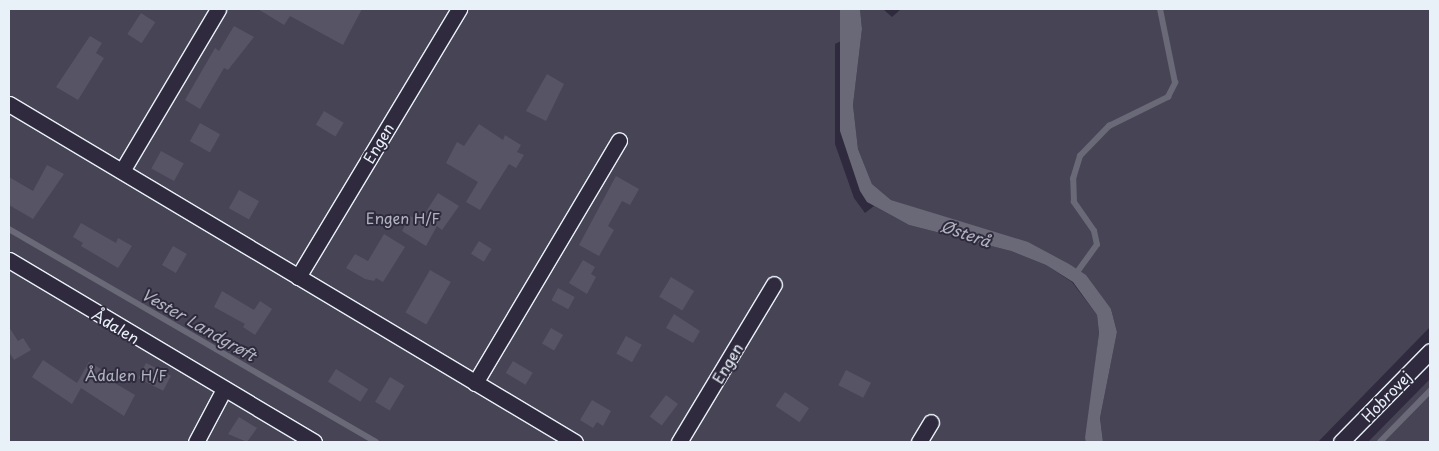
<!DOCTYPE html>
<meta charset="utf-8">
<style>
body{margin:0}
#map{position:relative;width:1439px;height:451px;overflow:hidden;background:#2f2a3d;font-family:"Playpen Sans",sans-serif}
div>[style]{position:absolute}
.green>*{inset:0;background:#464455}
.water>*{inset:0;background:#696978}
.stream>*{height:5.5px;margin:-2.75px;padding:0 2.75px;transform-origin:2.75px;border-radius:2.75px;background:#696978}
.building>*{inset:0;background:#575565;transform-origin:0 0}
.roads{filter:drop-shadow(1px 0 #e8f1f8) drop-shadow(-1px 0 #e8f1f8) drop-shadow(0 1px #e8f1f8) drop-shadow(0 -1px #e8f1f8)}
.street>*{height:15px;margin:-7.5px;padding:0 7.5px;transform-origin:7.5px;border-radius:7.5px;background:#2f2a3d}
span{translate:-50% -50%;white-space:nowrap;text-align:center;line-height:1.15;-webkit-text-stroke:4px #2f2a3d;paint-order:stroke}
.street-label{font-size:15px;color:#e8f1f8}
.park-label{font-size:15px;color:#afb4bf}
.water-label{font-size:16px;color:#afb4be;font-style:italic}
.frame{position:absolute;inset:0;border:10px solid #e8f1f8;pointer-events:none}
</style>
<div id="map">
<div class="green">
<div style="clip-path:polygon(9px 9px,840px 9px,843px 40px,835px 44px,835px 144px,854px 198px,865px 213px,874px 206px,909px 225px,1011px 251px,1046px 265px,1072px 282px,1097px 315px,1099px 333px,1086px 442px,9px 442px)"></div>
<div style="clip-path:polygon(860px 9px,883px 9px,892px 17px,901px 9px,1430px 9px,1430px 327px,1318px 442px,1103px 442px,1100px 418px,1117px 332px,1111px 309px,1027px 243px,891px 200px,872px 184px,858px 149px,853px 105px,862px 29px)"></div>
<div style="clip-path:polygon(1430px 379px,1430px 442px,1368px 442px)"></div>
</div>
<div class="water">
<div style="clip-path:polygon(840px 9px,860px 9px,862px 29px,853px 105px,858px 149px,872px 184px,891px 200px,1028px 242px,1069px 264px,1086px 275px,1111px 309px,1117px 332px,1100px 418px,1103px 442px,1086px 442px,1085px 438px,1099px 333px,1097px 315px,1073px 282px,1046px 265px,1011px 251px,909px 225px,867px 202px,860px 191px,840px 131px)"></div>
</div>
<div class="stream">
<div style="left:9px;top:229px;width:424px;rotate:30.1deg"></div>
<div style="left:1075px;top:275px;width:37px;rotate:-54deg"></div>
<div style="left:1097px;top:245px;width:14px;rotate:-102deg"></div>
<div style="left:1094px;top:231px;width:35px;rotate:-125deg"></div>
<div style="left:1074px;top:202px;width:23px;rotate:-92deg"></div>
<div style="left:1073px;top:179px;width:24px;rotate:-73deg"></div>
<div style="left:1080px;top:156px;width:42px;rotate:-46deg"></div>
<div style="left:1109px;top:126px;width:66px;rotate:-26.2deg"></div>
<div style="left:1168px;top:97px;width:16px;rotate:-63deg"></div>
<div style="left:1175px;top:83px;width:76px;rotate:-101.5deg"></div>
<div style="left:1380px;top:442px;width:71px;rotate:-45.6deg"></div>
</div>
<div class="building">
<div style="clip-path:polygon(258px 9px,362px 9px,343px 45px,290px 16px,284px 25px)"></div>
<div style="left:141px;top:13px;width:17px;height:25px;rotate:33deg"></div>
<div style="clip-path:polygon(234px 26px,254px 37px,228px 70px,224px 68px,200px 109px,185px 100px,215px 48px,219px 51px)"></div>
<div style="clip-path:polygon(90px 36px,102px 43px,96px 53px,104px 58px,78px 100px,56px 87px)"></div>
<div style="clip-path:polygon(547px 74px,564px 84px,546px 121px,526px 111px)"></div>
<div style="left:324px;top:111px;width:23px;height:16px;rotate:31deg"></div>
<div style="left:200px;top:123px;width:23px;height:21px;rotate:29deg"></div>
<div style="clip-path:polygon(479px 124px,503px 140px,505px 135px,521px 145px,517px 152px,524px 155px,516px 168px,509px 164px,480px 210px,466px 202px,478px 182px,446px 163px,457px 142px,464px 146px)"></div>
<div style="left:161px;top:151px;width:26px;height:20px;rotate:29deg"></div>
<div style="clip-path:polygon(47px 165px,64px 174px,33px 219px,9px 205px,9px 177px,33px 191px)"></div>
<div style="clip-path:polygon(616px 176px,639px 189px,630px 205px,622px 201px,608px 226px,614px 230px,599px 256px,579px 245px)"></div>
<div style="left:239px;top:190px;width:23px;height:21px;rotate:29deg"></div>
<div style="clip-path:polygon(438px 193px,459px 206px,442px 230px,437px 226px,426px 246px,402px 231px,410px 216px,420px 221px)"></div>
<div style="clip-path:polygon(81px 223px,116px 243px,118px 238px,132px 246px,118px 268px,81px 246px,83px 243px,73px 237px)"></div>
<div style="clip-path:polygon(384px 234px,405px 247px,383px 282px,376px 278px,374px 281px,365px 279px,346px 268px,355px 254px,368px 261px)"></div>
<div style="left:479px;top:241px;width:15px;height:15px;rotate:32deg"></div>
<div style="left:173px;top:246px;width:16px;height:22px;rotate:30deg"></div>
<div style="clip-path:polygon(583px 260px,595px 267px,591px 274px,596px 277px,587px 294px,569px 283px)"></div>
<div style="left:430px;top:270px;width:24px;height:49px;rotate:30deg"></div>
<div style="left:671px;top:277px;width:27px;height:23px;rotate:31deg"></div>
<div style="left:558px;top:288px;width:19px;height:14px;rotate:28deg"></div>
<div style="clip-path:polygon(222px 291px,254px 310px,260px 301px,272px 309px,255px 335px,243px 327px,245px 324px,214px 307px)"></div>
<div style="clip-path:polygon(674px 314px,700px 331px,693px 343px,666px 328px)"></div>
<div style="clip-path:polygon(9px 327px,18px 341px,23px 338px,31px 350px,14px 360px,9px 352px)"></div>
<div style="left:551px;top:328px;width:14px;height:18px;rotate:30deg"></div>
<div style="left:626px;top:336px;width:18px;height:20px;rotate:29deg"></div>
<div style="clip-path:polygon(43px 360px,77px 383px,89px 362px,101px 369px,98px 373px,135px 395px,124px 416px,81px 388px,72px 404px,32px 377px)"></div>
<div style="left:513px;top:361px;width:23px;height:14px;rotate:31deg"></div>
<div style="left:146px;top:363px;width:28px;height:17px;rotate:27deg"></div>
<div style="left:336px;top:369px;width:38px;height:15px;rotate:32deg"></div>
<div style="left:846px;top:370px;width:28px;height:17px;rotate:27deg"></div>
<div style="left:390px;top:377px;width:17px;height:29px;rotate:31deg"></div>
<div style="left:785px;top:392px;width:29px;height:17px;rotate:34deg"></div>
<div style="left:666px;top:395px;width:15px;height:27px;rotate:37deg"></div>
<div style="clip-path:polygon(592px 400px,611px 411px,603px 426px,597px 422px,593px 428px,580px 420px)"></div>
<div style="clip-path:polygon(239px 417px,257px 428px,247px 442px,228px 434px)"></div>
</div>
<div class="roads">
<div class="street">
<div style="left:9px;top:104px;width:659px;rotate:30.84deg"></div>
<div style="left:122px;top:171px;width:188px;rotate:-59.3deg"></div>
<div style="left:9px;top:260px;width:355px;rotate:30.8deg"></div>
<div style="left:298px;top:277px;width:313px;rotate:-59deg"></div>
<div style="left:475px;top:383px;width:282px;rotate:-59.3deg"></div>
<div style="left:196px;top:442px;width:58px;rotate:-62.1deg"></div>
<div style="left:679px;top:442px;width:184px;rotate:-59deg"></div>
<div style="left:919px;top:442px;width:23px;rotate:-59deg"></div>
<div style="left:1341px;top:442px;width:127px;rotate:-45.6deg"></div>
</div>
</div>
<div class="street-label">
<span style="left:378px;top:143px;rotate:-59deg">Engen</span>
<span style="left:116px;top:326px;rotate:31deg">Ådalen</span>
<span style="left:727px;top:363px;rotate:-59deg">Engen</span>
<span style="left:1386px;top:396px;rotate:-46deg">Hobrovej</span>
</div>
<div class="park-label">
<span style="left:403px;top:218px">Engen H/F</span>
<span style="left:126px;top:375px">Ådalen H/F</span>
</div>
<div class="water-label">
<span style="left:966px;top:233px;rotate:19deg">Østerå</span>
<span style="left:199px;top:324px;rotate:30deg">Vester Landgrøft</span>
</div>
<div class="frame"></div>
</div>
